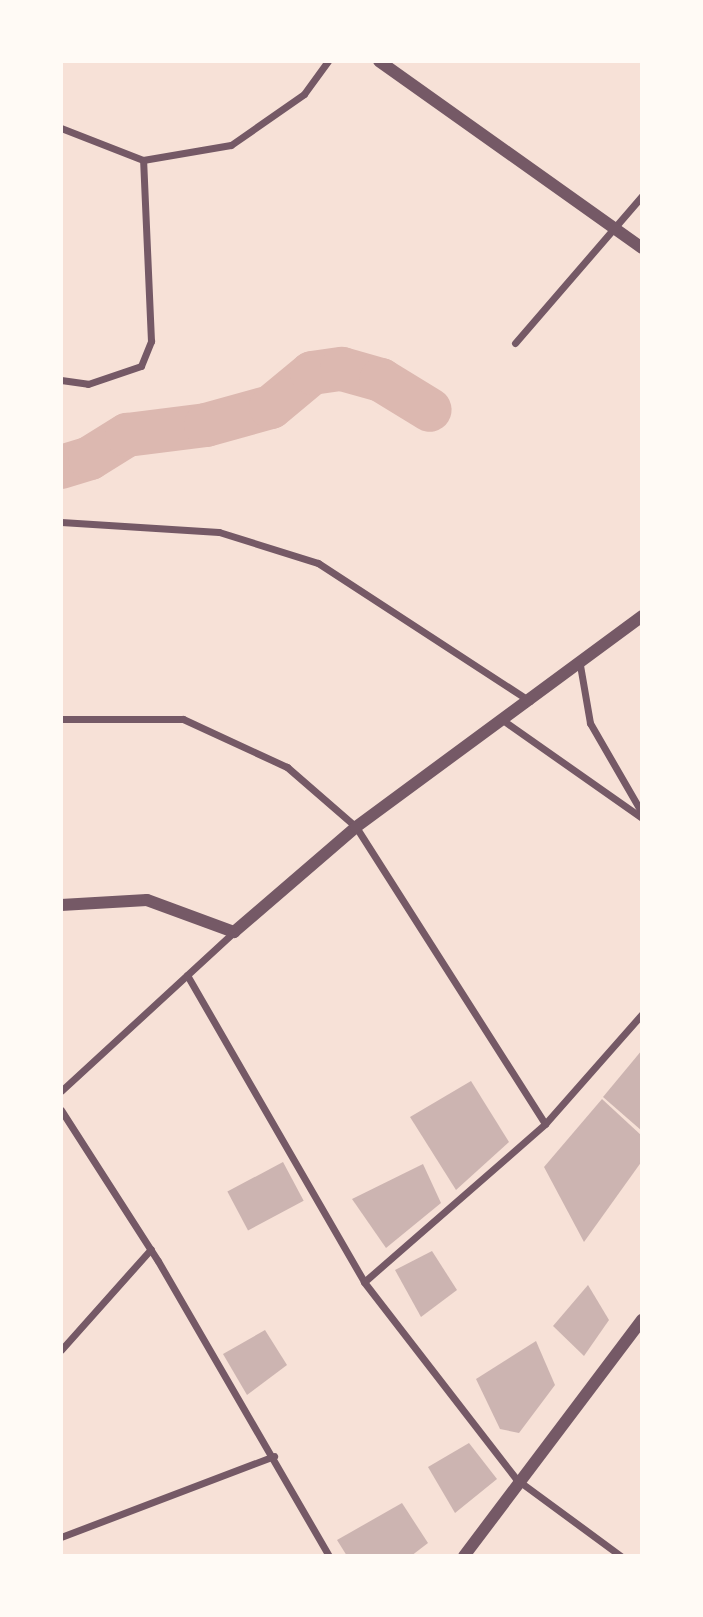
<!DOCTYPE html>
<style>
body{margin:0}
#map{position:relative;width:703px;height:1617px;overflow:hidden;background:#f7e1d7;font-family:Jost,sans-serif}
div>[style]{position:absolute}
.river>*{height:44px;margin:-22px;padding:0 22px;transform-origin:22px;border-radius:22px;background:#dcb8b0}
.building>*{inset:0;background:#ccb4b1;transform-origin:0 0}
.minor>*{height:7px;margin:-3.5px;padding:0 3.5px;transform-origin:3.5px;border-radius:3.5px;background:#755966}
.tertiary>*{height:12px;margin:-6px;padding:0 6px;transform-origin:6px;border-radius:6px;background:#755966}
span{translate:-50% -50%;white-space:nowrap;text-align:center;line-height:1.15;-webkit-text-stroke:7px #fffaf5;paint-order:stroke}
.frame{position:absolute;inset:0;border:63px solid #fffaf5;pointer-events:none}
</style>
<div id="map">
<div class="river">
<div style="left:61px;top:467px;width:30px;rotate:-17deg"></div>
<div style="left:90px;top:458px;width:44px;rotate:-31.9deg"></div>
<div style="left:127px;top:435px;width:80px;rotate:-7.2deg"></div>
<div style="left:206px;top:425px;width:67px;rotate:-15.5deg"></div>
<div style="left:271px;top:407px;width:53px;rotate:-39.7deg"></div>
<div style="left:312px;top:373px;width:30px;rotate:-8deg"></div>
<div style="left:342px;top:369px;width:41px;rotate:15.8deg"></div>
<div style="left:381px;top:380px;width:57px;rotate:31.5deg"></div>
</div>
<div class="building">
<div style="clip-path:polygon(642px 1050px,642px 1131px,603px 1097px)"></div>
<div style="clip-path:polygon(471px 1081px,509px 1142px,456px 1190px,410px 1117px)"></div>
<div style="clip-path:polygon(602px 1099px,642px 1136px,642px 1161px,584px 1242px,544px 1167px)"></div>
<div style="left:283px;top:1162px;width:44px;height:63px;rotate:62deg"></div>
<div style="clip-path:polygon(423px 1164px,441px 1203px,386px 1248px,352px 1199px)"></div>
<div style="clip-path:polygon(432px 1251px,457px 1290px,421px 1317px,395px 1270px)"></div>
<div style="clip-path:polygon(588px 1285px,609px 1320px,584px 1356px,553px 1326px)"></div>
<div style="clip-path:polygon(265px 1330px,287px 1365px,247px 1395px,223px 1354px)"></div>
<div style="clip-path:polygon(536px 1341px,555px 1385px,519px 1433px,500px 1429px,476px 1379px)"></div>
<div style="clip-path:polygon(469px 1443px,497px 1479px,455px 1513px,428px 1467px)"></div>
<div style="clip-path:polygon(402px 1503px,428px 1543px,411px 1556px,347px 1556px,337px 1540px)"></div>
</div>
<div class="minor">
<div style="left:61px;top:128px;width:88px;rotate:21.3deg"></div>
<div style="left:143px;top:160px;width:89px;rotate:-9.7deg"></div>
<div style="left:231px;top:145px;width:89px;rotate:-34.9deg"></div>
<div style="left:304px;top:94px;width:41px;rotate:-54deg"></div>
<div style="left:515px;top:343px;width:194px;rotate:-49.2deg"></div>
<div style="left:61px;top:380px;width:27px;rotate:8deg"></div>
<div style="left:88px;top:384px;width:56px;rotate:-18.8deg"></div>
<div style="left:141px;top:366px;width:27px;rotate:-68deg"></div>
<div style="left:151px;top:341px;width:181px;rotate:-92.5deg"></div>
<div style="left:61px;top:522px;width:158px;rotate:3.6deg"></div>
<div style="left:219px;top:532px;width:104px;rotate:17.4deg"></div>
<div style="left:318px;top:563px;width:253px;rotate:33.1deg"></div>
<div style="left:580px;top:665px;width:59px;rotate:80.2deg"></div>
<div style="left:590px;top:723px;width:104px;rotate:60deg"></div>
<div style="left:61px;top:719px;width:122px"></div>
<div style="left:183px;top:719px;width:115px;rotate:24.8deg"></div>
<div style="left:287px;top:767px;width:91px;rotate:41deg"></div>
<div style="left:356px;top:827px;width:352px;rotate:57.5deg"></div>
<div style="left:504px;top:721px;width:169px;rotate:35.1deg"></div>
<div style="left:187px;top:975px;width:354px;rotate:60deg"></div>
<div style="left:364px;top:1282px;width:249px;rotate:52.3deg"></div>
<div style="left:516px;top:1479px;width:130px;rotate:36.3deg"></div>
<div style="left:61px;top:1091px;width:235px;rotate:-42.6deg"></div>
<div style="left:61px;top:1110px;width:179px;rotate:57.3deg"></div>
<div style="left:158px;top:1261px;width:341px;rotate:59.9deg"></div>
<div style="left:364px;top:1282px;width:240px;rotate:-41.1deg"></div>
<div style="left:545px;top:1124px;width:147px;rotate:-48.6deg"></div>
<div style="left:61px;top:1350px;width:135px;rotate:-48.3deg"></div>
<div style="left:61px;top:1537px;width:228px;rotate:-20.8deg"></div>
</div>
<div class="tertiary">
<div style="left:379px;top:61px;width:323px;rotate:35.4deg"></div>
<div style="left:61px;top:905px;width:86px;rotate:-3.3deg"></div>
<div style="left:147px;top:900px;width:93px;rotate:20.2deg"></div>
<div style="left:234px;top:932px;width:161px;rotate:-40.7deg"></div>
<div style="left:356px;top:827px;width:355px;rotate:-36.4deg"></div>
<div style="left:464px;top:1556px;width:296px;rotate:-53deg"></div>
</div>
<div class="frame"></div>
</div>
